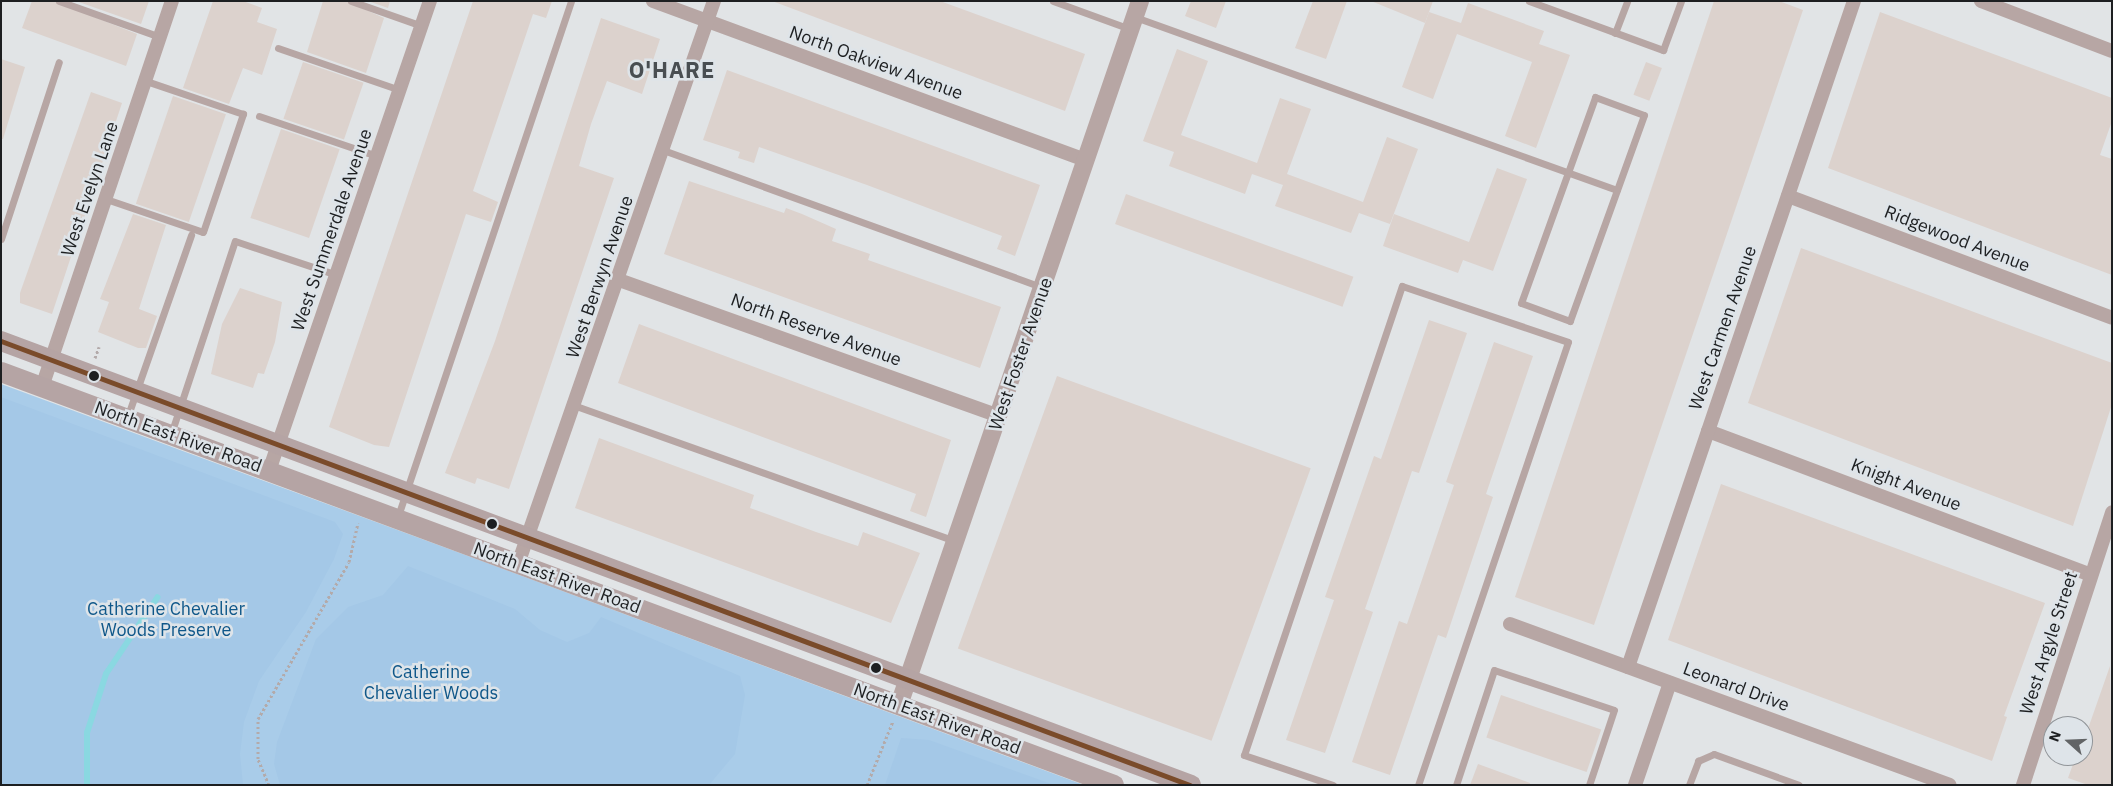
<!DOCTYPE html>
<style>
body{margin:0}
#map{position:relative;width:2113px;height:786px;overflow:hidden;background:#e1e4e6;font-family:"IBM Plex Sans",sans-serif}
div>[style]{position:absolute}
.green>*{inset:0;background:#a9cce9}
.forest>*{inset:0;background:#a4c8e7}
.stream>*{height:5.5px;margin:-2.75px;padding:0 2.75px;transform-origin:2.75px;border-radius:2.75px;background:#8ad8e1}
.building>*{inset:0;background:#dcd2cd;transform-origin:0 0}
.path>*{height:3px;margin-top:-1.5px;transform-origin:0;background:repeating-linear-gradient(90deg,#b3aaaa 0 2.5px,transparent 0 5px)}
.service>*{height:7px;margin:-3.5px;padding:0 3.5px;transform-origin:3.5px;border-radius:3.5px;background:#b7a6a4}
.minor>*{height:14px;margin:-7px;padding:0 7px;transform-origin:7px;border-radius:7px;background:#b7a6a4}
.tertiary>*{height:18px;margin:-9px;padding:0 9px;transform-origin:9px;border-radius:9px;background:#b7a6a4}
.secondary>*{height:20px;margin:-10px;padding:0 10px;transform-origin:10px;border-radius:10px;background:#b5a4a4}
.bus-1>*{height:5px;margin:-2.5px;padding:0 2.5px;transform-origin:2.5px;border-radius:2.5px;background:#7a4b2a}
.dots>*{width:14px;height:14px;translate:-50% -50%;box-sizing:border-box;border:2px solid #dee4e9;border-radius:50%}
span{translate:-50% -50%;white-space:nowrap;text-align:center;line-height:1.15;-webkit-text-stroke:5px #dee4e9;paint-order:stroke}
.street-label{font-size:18px;color:#1d1f21}
.park-label{font-size:18px;color:#0f5789}
.district-label{font-size:22px;color:#494e52;font-weight:700;letter-spacing:1px}
.frame{position:absolute;inset:0;border:2px solid #1d1f21;pointer-events:none}
.north{position:absolute;left:2043px;top:716px;width:50px;height:50px;box-sizing:border-box;background:#dee4e9;border:1px solid #919599;border-radius:50%;rotate:290deg;font-size:14px;font-weight:700;line-height:20px;text-align:center;color:#1d1f21}
.north::after{content:'';display:block;margin:auto;width:18px;height:22px;background:#626466;clip-path:polygon(50% 0,100% 100%,50% 72%,0 100%)}
</style>
<div id="map">
<div class="green">
<div style="clip-path:polygon(1px 384px,498px 567px,1084px 785px,1px 785px)"></div>
</div>
<div class="forest">
<div style="clip-path:polygon(1px 397px,335px 522px,343px 534px,334px 559px,306px 612px,259px 681px,244px 722px,240px 754px,243px 785px,1px 785px)"></div>
<div style="clip-path:polygon(408px 566px,515px 609px,540px 630px,567px 642px,589px 633px,601px 617px,740px 676px,745px 695px,735px 754px,709px 785px,280px 785px,274px 764px,277px 742px,316px 639px,348px 607px,383px 595px)"></div>
<div style="clip-path:polygon(901px 738px,929px 740px,1054px 785px,885px 785px)"></div>
</div>
<div class="stream">
<div style="left:87px;top:785px;width:52px;rotate:-90deg"></div>
<div style="left:87px;top:733px;width:62px;rotate:-72.1deg"></div>
<div style="left:106px;top:674px;width:92px;rotate:-56.1deg"></div>
</div>
<div class="building">
<div style="clip-path:polygon(32px 1px,54px 1px,137px 34px,126px 66px,22px 28px)"></div>
<div style="clip-path:polygon(76px 1px,149px 1px,141px 24px)"></div>
<div style="clip-path:polygon(213px 1px,243px 1px,262px 8px,257px 22px,277px 29px,262px 75px,243px 68px,229px 104px,183px 88px)"></div>
<div style="clip-path:polygon(323px 1px,346px 1px,384px 18px,366px 73px,307px 52px)"></div>
<div style="clip-path:polygon(368px 1px,390px 1px,388px 8px)"></div>
<div style="clip-path:polygon(473px 1px,552px 1px,546px 18px,533px 14px,473px 191px,498px 202px,491px 222px,466px 214px,389px 447px,374px 445px,329px 427px)"></div>
<div style="clip-path:polygon(772px 1px,940px 1px,1085px 54px,1065px 111px)"></div>
<div style="clip-path:polygon(1191px 1px,1226px 1px,1216px 28px,1185px 16px)"></div>
<div style="clip-path:polygon(1313px 1px,1347px 1px,1326px 59px,1295px 48px)"></div>
<div style="clip-path:polygon(1371px 1px,1433px 1px,1425px 23px)"></div>
<div style="clip-path:polygon(1714px 1px,1779px 1px,1803px 10px,1594px 625px,1515px 597px)"></div>
<div style="clip-path:polygon(1468px 3px,1544px 31px,1539px 44px,1570px 55px,1536px 148px,1505px 136px,1532px 62px,1457px 34px,1433px 99px,1402px 87px,1429px 12px,1461px 23px)"></div>
<div style="clip-path:polygon(1880px 12px,2112px 98px,2112px 121px,2100px 155px,2112px 159px,2112px 275px,1828px 168px)"></div>
<div style="clip-path:polygon(601px 18px,660px 39px,642px 94px,607px 81px,591px 124px,579px 166px,614px 178px,509px 489px,477px 478px,475px 484px,445px 473px,495px 341px)"></div>
<div style="clip-path:polygon(1177px 49px,1208px 61px,1181px 135px,1257px 163px,1280px 98px,1311px 109px,1287px 174px,1363px 202px,1387px 137px,1418px 149px,1390px 224px,1359px 213px,1351px 233px,1275px 206px,1283px 185px,1252px 174px,1245px 194px,1169px 166px,1174px 152px,1143px 141px)"></div>
<div style="clip-path:polygon(1px 59px,25px 67px,3px 139px,1px 139px)"></div>
<div style="left:303px;top:62px;width:64px;height:60px;rotate:19deg"></div>
<div style="left:1646px;top:62px;width:17px;height:35px;rotate:21deg"></div>
<div style="clip-path:polygon(727px 70px,1040px 185px,1015px 256px,997px 249px,1002px 236px,867px 185px,759px 147px,754px 163px,738px 158px,740px 152px,703px 140px)"></div>
<div style="clip-path:polygon(91px 92px,122px 103px,52px 314px,20px 303px,20px 293px)"></div>
<div style="left:173px;top:96px;width:56px;height:114px;rotate:19deg"></div>
<div style="left:281px;top:129px;width:62px;height:94px;rotate:19deg"></div>
<div style="clip-path:polygon(1497px 168px,1527px 179px,1493px 271px,1463px 260px,1458px 273px,1383px 246px,1394px 214px,1469px 242px)"></div>
<div style="clip-path:polygon(689px 181px,784px 213px,786px 208px,802px 214px,836px 229px,832px 241px,870px 254px,868px 260px,1001px 307px,980px 368px,664px 254px)"></div>
<div style="left:1126px;top:194px;width:242px;height:32px;rotate:20deg"></div>
<div style="clip-path:polygon(133px 214px,166px 225px,139px 309px,157px 316px,146px 348px,138px 348px,98px 332px,109px 302px,100px 299px)"></div>
<div style="clip-path:polygon(1801px 248px,2112px 363px,2112px 404px,2073px 526px,1748px 403px)"></div>
<div style="clip-path:polygon(240px 288px,282px 302px,275px 342px,264px 374px,258px 373px,253px 388px,211px 374px,222px 324px)"></div>
<div style="clip-path:polygon(1429px 320px,1467px 333px,1419px 473px,1412px 471px,1365px 609px,1373px 612px,1325px 753px,1286px 740px,1334px 600px,1325px 597px,1374px 456px,1381px 459px)"></div>
<div style="clip-path:polygon(639px 324px,951px 440px,926px 517px,910px 511px,916px 494px,618px 383px)"></div>
<div style="clip-path:polygon(1494px 342px,1533px 356px,1486px 494px,1493px 497px,1446px 638px,1438px 635px,1390px 775px,1352px 762px,1399px 621px,1407px 624px,1454px 485px,1446px 482px)"></div>
<div style="left:1057px;top:376px;width:270px;height:290px;rotate:20deg"></div>
<div style="clip-path:polygon(599px 438px,754px 495px,750px 508px,816px 532px,858px 546px,863px 532px,920px 553px,891px 623px,575px 508px)"></div>
<div style="clip-path:polygon(1721px 484px,2045px 603px,2004px 716px,2007px 717px,1992px 761px,1668px 640px)"></div>
<div style="clip-path:polygon(2110px 666px,2112px 785px,2088px 785px,2068px 778px,2076px 756px,2083px 756px,2083px 743px)"></div>
<div style="left:1501px;top:695px;width:106px;height:45px;rotate:19deg"></div>
<div style="clip-path:polygon(1478px 764px,1530px 783px,1530px 785px,1470px 785px)"></div>
</div>
<div class="path">
<div style="left:95px;top:358px;width:12px;rotate:-70deg"></div>
<div style="left:269px;top:785px;width:28px;rotate:-113deg"></div>
<div style="left:258px;top:759px;width:40px;rotate:-90deg"></div>
<div style="left:258px;top:719px;width:181px;rotate:-59.9deg"></div>
<div style="left:349px;top:562px;width:40px;rotate:-77deg"></div>
<div style="left:867px;top:785px;width:69px;rotate:-67.9deg"></div>
</div>
<div class="service">
<div style="left:59px;top:1px;width:107px;rotate:19.6deg"></div>
<div style="left:351px;top:1px;width:75px;rotate:19.4deg"></div>
<div style="left:1053px;top:1px;width:82px;rotate:20deg"></div>
<div style="left:1529px;top:1px;width:143px;rotate:20.1deg"></div>
<div style="left:1663px;top:50px;width:52px;rotate:-69.8deg"></div>
<div style="left:1135px;top:17px;width:512px;rotate:19.74deg"></div>
<div style="left:1615px;top:33px;width:34px;rotate:-69deg"></div>
<div style="left:278px;top:48px;width:129px;rotate:19deg"></div>
<div style="left:1595px;top:97px;width:52px;rotate:20.2deg"></div>
<div style="left:1644px;top:115px;width:219px;rotate:109.8deg"></div>
<div style="left:1570px;top:321px;width:52px;rotate:-159.8deg"></div>
<div style="left:1521px;top:303px;width:219px;rotate:-70.2deg"></div>
<div style="left:259px;top:116px;width:125px;rotate:18.7deg"></div>
<div style="left:663px;top:150px;width:403px;rotate:19.9deg"></div>
<div style="left:106px;top:199px;width:102px;rotate:18.8deg"></div>
<div style="left:203px;top:232px;width:125px;rotate:-71.3deg"></div>
<div style="left:243px;top:114px;width:102px;rotate:-161.2deg"></div>
<div style="left:1px;top:239px;width:186px;rotate:-71.9deg"></div>
<div style="left:576px;top:406px;width:402px;rotate:19.6deg"></div>
<div style="left:127px;top:418px;width:194px;rotate:-70.7deg"></div>
<div style="left:171px;top:434px;width:203px;rotate:-71.7deg"></div>
<div style="left:235px;top:241px;width:108px;rotate:18.4deg"></div>
<div style="left:398px;top:516px;width:543px;rotate:-71.43deg"></div>
<div style="left:1333px;top:785px;width:94px;rotate:-161.4deg"></div>
<div style="left:1244px;top:755px;width:495px;rotate:-71.4deg"></div>
<div style="left:1402px;top:286px;width:175px;rotate:18.6deg"></div>
<div style="left:1568px;top:342px;width:468px;rotate:108.7deg"></div>
<div style="left:1456px;top:785px;width:121px;rotate:-71.7deg"></div>
<div style="left:1494px;top:670px;width:126px;rotate:18.4deg"></div>
<div style="left:1614px;top:710px;width:79px;rotate:108.4deg"></div>
<div style="left:1689px;top:785px;width:26px;rotate:-69deg"></div>
<div style="left:1698px;top:761px;width:17px;rotate:-24deg"></div>
<div style="left:1714px;top:754px;width:90px;rotate:20deg"></div>
</div>
<div class="minor">
<div style="left:653px;top:1px;width:461px;rotate:20.2deg"></div>
<div style="left:1981px;top:1px;width:140px;rotate:20.9deg"></div>
<div style="left:1788px;top:196px;width:346px;rotate:20.6deg"></div>
<div style="left:619px;top:280px;width:404px;rotate:19.7deg"></div>
<div style="left:42px;top:387px;width:407px;rotate:-71.4deg"></div>
<div style="left:1708px;top:431px;width:409px;rotate:20.6deg"></div>
<div style="left:269px;top:471px;width:497px;rotate:-71.1deg"></div>
<div style="left:518px;top:564px;width:596px;rotate:-70.81deg"></div>
<div style="left:1510px;top:624px;width:468px;rotate:20.1deg"></div>
<div style="left:1628px;top:667px;width:703px;rotate:-71.26deg"></div>
<div style="left:1635px;top:785px;width:108px;rotate:-71.1deg"></div>
<div style="left:2023px;top:785px;width:287px;rotate:-71.9deg"></div>
</div>
<div class="tertiary">
<div style="left:899px;top:705px;width:744px;rotate:-71.1deg"></div>
</div>
<div class="secondary">
<div style="left:1px;top:341px;width:1270px;rotate:20.46deg"></div>
<div style="left:1px;top:372px;width:1187px;rotate:20.36deg"></div>
</div>
<div class="bus-1">
<div style="left:1px;top:341px;width:1269px;rotate:20.48deg"></div>
</div>
<div class="dots">
<div style="left:94px;top:376px;background:#1d1f21"></div>
<div style="left:492px;top:524px;background:#1d1f21"></div>
<div style="left:876px;top:668px;background:#1d1f21"></div>
</div>
<div class="street-label">
<span style="left:876px;top:63px;rotate:20deg">North Oakview Avenue</span>
<span style="left:90px;top:189px;rotate:-71deg">West Evelyn Lane</span>
<span style="left:332px;top:230px;rotate:-71deg">West Summerdale Avenue</span>
<span style="left:1957px;top:239px;rotate:21deg">Ridgewood Avenue</span>
<span style="left:600px;top:277px;rotate:-71deg">West Berwyn Avenue</span>
<span style="left:1723px;top:328px;rotate:-71deg">West Carmen Avenue</span>
<span style="left:816px;top:330px;rotate:20deg">North Reserve Avenue</span>
<span style="left:1021px;top:354px;rotate:-71deg">West Foster Avenue</span>
<span style="left:178px;top:437px;rotate:20deg">North East River Road</span>
<span style="left:1906px;top:485px;rotate:21deg">Knight Avenue</span>
<span style="left:557px;top:578px;rotate:20deg">North East River Road</span>
<span style="left:2049px;top:643px;rotate:-72deg">West Argyle Street</span>
<span style="left:1736px;top:687px;rotate:20deg">Leonard Drive</span>
<span style="left:937px;top:719px;rotate:20deg">North East River Road</span>
</div>
<div class="park-label">
<span style="left:166px;top:620px">Catherine Chevalier<br>Woods Preserve</span>
<span style="left:431px;top:683px">Catherine<br>Chevalier Woods</span>
</div>
<div class="district-label">
<span style="left:672px;top:70px">O'HARE</span>
</div>
<div class="frame"></div>
<div class="north">N</div>
</div>
